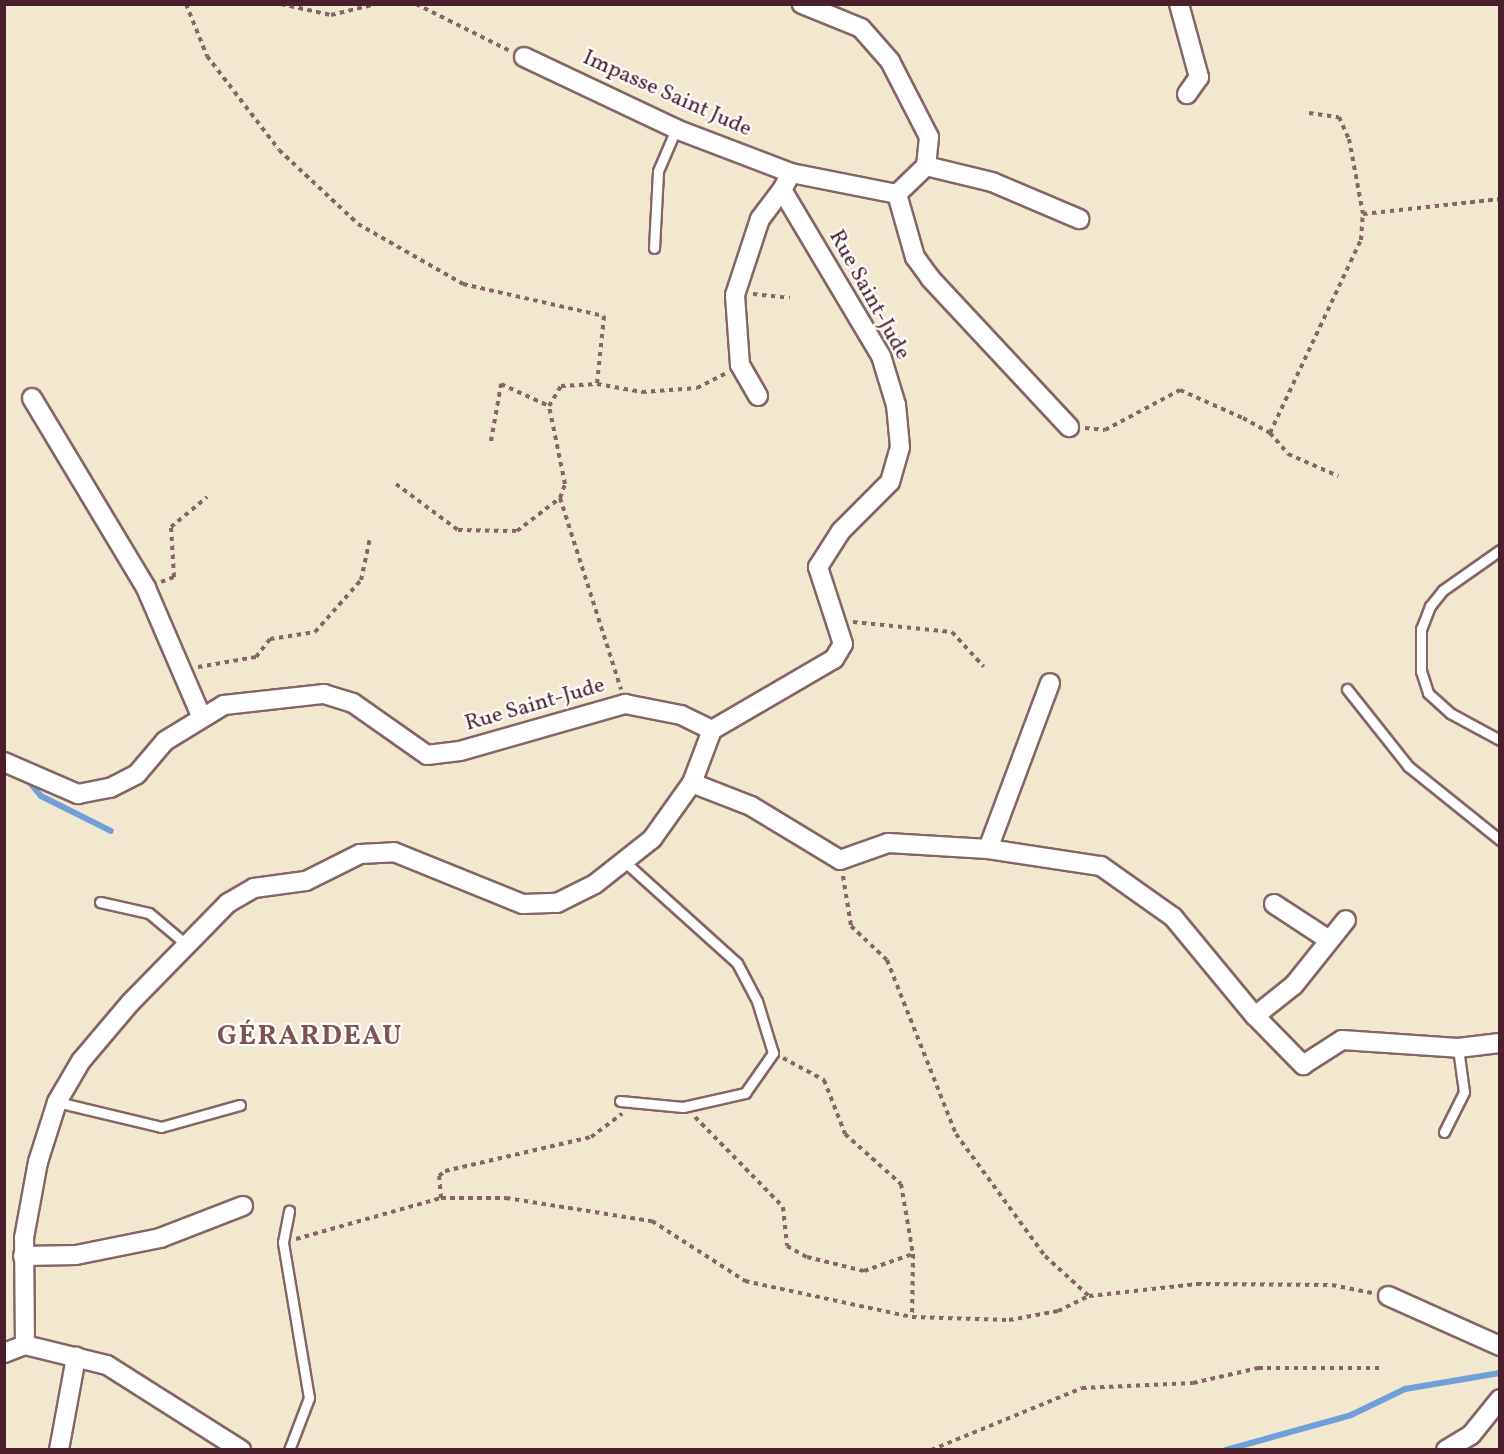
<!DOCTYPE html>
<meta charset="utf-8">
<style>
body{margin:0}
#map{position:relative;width:1504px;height:1454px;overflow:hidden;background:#f2e8d0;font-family:Vollkorn,serif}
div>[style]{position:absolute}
.stream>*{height:6px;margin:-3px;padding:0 3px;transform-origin:3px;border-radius:3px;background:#709fd9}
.path>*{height:4px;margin-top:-2px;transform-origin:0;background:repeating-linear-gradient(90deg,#856565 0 4.5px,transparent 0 9px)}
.roads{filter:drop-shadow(2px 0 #856565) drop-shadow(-2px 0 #856565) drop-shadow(0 2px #856565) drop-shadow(0 -2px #856565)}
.service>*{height:9px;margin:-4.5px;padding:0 4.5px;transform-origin:4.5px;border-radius:4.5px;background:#fff}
.minor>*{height:18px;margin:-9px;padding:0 9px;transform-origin:9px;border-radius:9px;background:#fff}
span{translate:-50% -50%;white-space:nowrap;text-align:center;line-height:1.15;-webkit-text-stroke:4.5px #fff;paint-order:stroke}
.street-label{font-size:22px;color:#4a1f2b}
.district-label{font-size:28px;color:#805253;font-weight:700;letter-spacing:1.5px}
.frame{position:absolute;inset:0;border:6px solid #4a1f2b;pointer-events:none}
</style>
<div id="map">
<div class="stream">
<div style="left:26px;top:778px;width:23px;rotate:50deg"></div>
<div style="left:41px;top:796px;width:78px;rotate:26.6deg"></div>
<div style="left:1226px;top:1450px;width:130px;rotate:-15.6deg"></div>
<div style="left:1351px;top:1415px;width:60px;rotate:-25.7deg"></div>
<div style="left:1405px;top:1389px;width:96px;rotate:-9.6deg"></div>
</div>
<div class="path">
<div style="left:186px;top:4px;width:56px;rotate:68deg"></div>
<div style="left:207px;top:56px;width:118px;rotate:52.5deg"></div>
<div style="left:279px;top:150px;width:108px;rotate:43.1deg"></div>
<div style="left:358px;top:224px;width:121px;rotate:29.7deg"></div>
<div style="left:463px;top:284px;width:145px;rotate:12.8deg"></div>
<div style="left:604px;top:316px;width:68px;rotate:95.9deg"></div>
<div style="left:281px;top:4px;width:51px;rotate:12.4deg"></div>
<div style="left:331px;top:15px;width:46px;rotate:-13.7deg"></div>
<div style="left:416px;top:4px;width:105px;rotate:26.6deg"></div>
<div style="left:1309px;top:113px;width:30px;rotate:8deg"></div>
<div style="left:1339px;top:117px;width:24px;rotate:66deg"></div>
<div style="left:1349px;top:139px;width:76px;rotate:79.4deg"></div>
<div style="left:1363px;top:214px;width:138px;rotate:-6.2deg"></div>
<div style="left:753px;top:294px;width:37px;rotate:6deg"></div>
<div style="left:1085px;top:428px;width:20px;rotate:6deg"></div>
<div style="left:1105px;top:430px;width:85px;rotate:-28.1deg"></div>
<div style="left:1180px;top:390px;width:69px;rotate:24deg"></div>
<div style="left:1243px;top:418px;width:31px;rotate:29deg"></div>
<div style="left:1270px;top:433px;width:28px;rotate:49deg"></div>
<div style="left:1288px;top:454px;width:55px;rotate:23.7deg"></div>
<div style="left:1270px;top:433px;width:213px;rotate:-64.8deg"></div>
<div style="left:1361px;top:240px;width:26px;rotate:-86deg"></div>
<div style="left:491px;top:441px;width:58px;rotate:-80deg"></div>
<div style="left:501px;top:384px;width:53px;rotate:24.6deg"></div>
<div style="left:396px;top:484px;width:77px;rotate:36.6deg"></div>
<div style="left:458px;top:530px;width:59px;rotate:1deg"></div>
<div style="left:517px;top:531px;width:54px;rotate:-37.5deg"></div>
<div style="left:560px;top:498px;width:15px;rotate:-70deg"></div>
<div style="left:565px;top:484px;width:80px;rotate:-101.6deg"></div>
<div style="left:549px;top:406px;width:23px;rotate:-59deg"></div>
<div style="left:561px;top:386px;width:36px;rotate:-3deg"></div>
<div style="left:597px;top:384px;width:46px;rotate:10.1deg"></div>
<div style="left:642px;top:392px;width:55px;rotate:-4.2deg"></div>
<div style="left:697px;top:388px;width:33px;rotate:-27deg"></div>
<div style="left:560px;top:498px;width:201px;rotate:72.3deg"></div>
<div style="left:161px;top:582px;width:14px;rotate:-21deg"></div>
<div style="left:174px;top:577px;width:50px;rotate:-93.4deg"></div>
<div style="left:171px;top:527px;width:47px;rotate:-39.8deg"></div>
<div style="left:853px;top:622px;width:100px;rotate:5.8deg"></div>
<div style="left:952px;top:632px;width:47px;rotate:47.6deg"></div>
<div style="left:198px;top:667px;width:59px;rotate:-9.8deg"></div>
<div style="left:256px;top:657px;width:23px;rotate:-52deg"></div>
<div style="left:270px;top:639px;width:46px;rotate:-8.8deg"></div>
<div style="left:315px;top:632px;width:69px;rotate:-48.5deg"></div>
<div style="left:361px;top:580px;width:43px;rotate:-77.9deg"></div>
<div style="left:843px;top:876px;width:51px;rotate:80.9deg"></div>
<div style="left:851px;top:926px;width:50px;rotate:43.4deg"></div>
<div style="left:887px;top:960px;width:187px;rotate:68.4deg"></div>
<div style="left:956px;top:1134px;width:151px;rotate:53.9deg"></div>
<div style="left:1045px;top:1256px;width:59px;rotate:42.3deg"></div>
<div style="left:783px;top:1058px;width:47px;rotate:28.2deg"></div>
<div style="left:824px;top:1080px;width:58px;rotate:68.7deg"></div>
<div style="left:845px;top:1134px;width:75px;rotate:41.8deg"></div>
<div style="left:901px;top:1184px;width:71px;rotate:80.3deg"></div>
<div style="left:913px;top:1254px;width:63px;rotate:90.9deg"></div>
<div style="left:695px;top:1117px;width:126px;rotate:45.6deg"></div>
<div style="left:783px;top:1207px;width:39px;rotate:84deg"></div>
<div style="left:787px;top:1246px;width:23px;rotate:29deg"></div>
<div style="left:807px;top:1257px;width:59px;rotate:13.8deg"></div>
<div style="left:864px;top:1271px;width:52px;rotate:-19.1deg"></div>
<div style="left:441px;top:1198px;width:22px;rotate:-95deg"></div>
<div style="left:439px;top:1176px;width:8px;rotate:-40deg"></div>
<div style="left:445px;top:1171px;width:150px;rotate:-13.1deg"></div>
<div style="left:591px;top:1137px;width:39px;rotate:-37deg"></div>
<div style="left:296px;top:1239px;width:151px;rotate:-15.8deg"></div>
<div style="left:441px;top:1198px;width:65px"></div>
<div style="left:506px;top:1198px;width:148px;rotate:9deg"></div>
<div style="left:652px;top:1221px;width:111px;rotate:32.8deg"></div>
<div style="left:745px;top:1281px;width:171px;rotate:12.2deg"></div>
<div style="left:912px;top:1317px;width:97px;rotate:1.8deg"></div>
<div style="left:1009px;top:1320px;width:50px;rotate:-10.4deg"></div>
<div style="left:1058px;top:1311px;width:34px;rotate:-26deg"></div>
<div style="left:1089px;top:1296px;width:109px;rotate:-6.3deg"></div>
<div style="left:1197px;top:1284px;width:135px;rotate:0.4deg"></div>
<div style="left:1332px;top:1285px;width:41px;rotate:11.3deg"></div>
<div style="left:931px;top:1450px;width:163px;rotate:-22.3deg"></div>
<div style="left:1082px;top:1388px;width:111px;rotate:-2.6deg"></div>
<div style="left:1193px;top:1383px;width:67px;rotate:-13deg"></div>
<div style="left:1258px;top:1368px;width:126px"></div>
</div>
<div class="roads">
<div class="service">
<div style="left:654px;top:248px;width:77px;rotate:-87deg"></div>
<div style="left:658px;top:171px;width:46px;rotate:-66.8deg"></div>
<div style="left:1500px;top:550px;width:70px;rotate:144.9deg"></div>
<div style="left:1443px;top:590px;width:21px;rotate:129deg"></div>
<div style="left:1430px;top:606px;width:25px;rotate:111deg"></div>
<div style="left:1421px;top:629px;width:42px;rotate:90deg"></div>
<div style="left:1421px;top:671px;width:23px;rotate:72deg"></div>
<div style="left:1428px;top:693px;width:30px;rotate:42deg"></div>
<div style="left:1450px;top:713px;width:57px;rotate:28.4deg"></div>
<div style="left:1347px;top:689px;width:98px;rotate:51.6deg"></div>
<div style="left:1408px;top:766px;width:118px;rotate:38.8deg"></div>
<div style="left:100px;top:902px;width:50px;rotate:12.7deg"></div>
<div style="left:149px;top:913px;width:51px;rotate:40.2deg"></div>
<div style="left:620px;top:1101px;width:63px;rotate:5.4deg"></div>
<div style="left:683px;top:1107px;width:64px;rotate:-12.7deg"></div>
<div style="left:745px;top:1093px;width:49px;rotate:-55deg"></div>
<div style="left:773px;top:1053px;width:54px;rotate:-107.1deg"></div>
<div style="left:757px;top:1001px;width:43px;rotate:-117.8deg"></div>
<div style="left:737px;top:963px;width:151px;rotate:-138deg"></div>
<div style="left:57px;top:1102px;width:107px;rotate:13.5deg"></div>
<div style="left:161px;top:1127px;width:82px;rotate:-15.6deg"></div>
<div style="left:1444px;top:1132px;width:45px;rotate:-63.4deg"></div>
<div style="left:1464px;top:1092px;width:44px;rotate:-97.8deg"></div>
<div style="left:289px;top:1450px;width:56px;rotate:-69deg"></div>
<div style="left:309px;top:1398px;width:158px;rotate:-99.5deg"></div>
<div style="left:283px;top:1242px;width:32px;rotate:-79deg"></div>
</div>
<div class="minor">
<div style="left:1179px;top:4px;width:76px;rotate:74.7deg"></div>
<div style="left:1199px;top:77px;width:21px;rotate:125deg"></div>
<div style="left:524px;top:57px;width:168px;rotate:25.3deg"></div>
<div style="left:676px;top:129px;width:123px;rotate:20.9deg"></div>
<div style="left:926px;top:166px;width:68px;rotate:13.6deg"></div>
<div style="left:992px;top:182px;width:95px;rotate:23deg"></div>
<div style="left:897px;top:194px;width:66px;rotate:74.1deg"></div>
<div style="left:915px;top:257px;width:26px;rotate:54deg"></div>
<div style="left:930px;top:278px;width:204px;rotate:47deg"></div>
<div style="left:758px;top:396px;width:36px;rotate:-120deg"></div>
<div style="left:740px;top:365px;width:70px;rotate:-94.1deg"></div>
<div style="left:735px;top:295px;width:80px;rotate:-71.8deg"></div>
<div style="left:760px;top:219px;width:36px;rotate:-53deg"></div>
<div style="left:32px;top:398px;width:222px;rotate:59deg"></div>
<div style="left:146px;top:588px;width:139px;rotate:66.7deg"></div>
<div style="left:4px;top:762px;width:81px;rotate:23.4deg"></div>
<div style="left:78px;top:794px;width:33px;rotate:-11deg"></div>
<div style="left:110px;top:788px;width:30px;rotate:-27deg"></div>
<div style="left:137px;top:774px;width:43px;rotate:-49.7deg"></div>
<div style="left:165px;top:741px;width:69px;rotate:-31.4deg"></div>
<div style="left:224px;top:705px;width:101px;rotate:-6.3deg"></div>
<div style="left:324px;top:694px;width:30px;rotate:17deg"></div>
<div style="left:353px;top:703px;width:90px;rotate:35.1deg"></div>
<div style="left:427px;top:755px;width:33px;rotate:-7deg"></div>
<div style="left:460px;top:751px;width:172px;rotate:-15.9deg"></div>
<div style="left:625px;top:704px;width:57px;rotate:11.1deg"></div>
<div style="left:681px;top:715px;width:34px;rotate:26deg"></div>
<div style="left:712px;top:730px;width:141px;rotate:-30.2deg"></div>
<div style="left:834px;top:659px;width:17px;rotate:-59deg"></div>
<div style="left:843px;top:644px;width:81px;rotate:-108deg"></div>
<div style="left:818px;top:567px;width:43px;rotate:-57.4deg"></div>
<div style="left:841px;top:531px;width:69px;rotate:-45deg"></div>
<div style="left:890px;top:482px;width:36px;rotate:-74deg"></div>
<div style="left:900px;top:447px;width:42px;rotate:-95.4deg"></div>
<div style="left:896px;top:405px;width:51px;rotate:-107deg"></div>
<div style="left:881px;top:356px;width:193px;rotate:-120.8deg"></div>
<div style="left:782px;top:190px;width:19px;rotate:-62deg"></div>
<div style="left:791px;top:173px;width:108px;rotate:11.2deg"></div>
<div style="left:897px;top:194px;width:40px;rotate:-44deg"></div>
<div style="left:926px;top:166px;width:29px;rotate:-84deg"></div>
<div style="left:929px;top:137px;width:85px;rotate:-117.2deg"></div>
<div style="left:890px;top:61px;width:44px;rotate:-131.3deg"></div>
<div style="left:861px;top:28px;width:64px;rotate:-157.9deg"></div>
<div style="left:692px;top:783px;width:63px;rotate:21.3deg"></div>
<div style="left:751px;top:806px;width:104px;rotate:31.2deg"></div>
<div style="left:840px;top:860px;width:51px;rotate:-19.5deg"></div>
<div style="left:888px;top:843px;width:100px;rotate:3.4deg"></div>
<div style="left:988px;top:849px;width:177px;rotate:-69.5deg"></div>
<div style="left:988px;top:849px;width:114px;rotate:8.6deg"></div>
<div style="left:1101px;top:866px;width:88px;rotate:35.3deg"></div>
<div style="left:1173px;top:917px;width:129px;rotate:50.4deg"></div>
<div style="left:1255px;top:1016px;width:69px;rotate:45.6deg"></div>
<div style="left:1303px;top:1065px;width:46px;rotate:-32.7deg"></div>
<div style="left:1342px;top:1040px;width:116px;rotate:3.9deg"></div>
<div style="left:1458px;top:1048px;width:42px;rotate:-6.8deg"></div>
<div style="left:1274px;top:904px;width:66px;rotate:33.2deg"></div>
<div style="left:1255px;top:1016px;width:50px;rotate:-38.5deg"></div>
<div style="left:1294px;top:985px;width:83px;rotate:-51.3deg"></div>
<div style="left:23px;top:1256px;width:53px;rotate:-1.1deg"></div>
<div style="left:76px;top:1255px;width:86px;rotate:-11.4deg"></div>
<div style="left:160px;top:1238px;width:89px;rotate:-21.1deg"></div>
<div style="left:1388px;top:1296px;width:123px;rotate:24.1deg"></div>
<div style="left:25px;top:1345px;width:107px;rotate:-90.5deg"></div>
<div style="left:24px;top:1238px;width:77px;rotate:-79.6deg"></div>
<div style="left:38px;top:1162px;width:63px;rotate:-72.4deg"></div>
<div style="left:57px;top:1102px;width:48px;rotate:-59.7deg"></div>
<div style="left:81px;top:1061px;width:76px;rotate:-49.8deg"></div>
<div style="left:130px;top:1003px;width:140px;rotate:-45.6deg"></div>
<div style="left:228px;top:903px;width:30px;rotate:-30deg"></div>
<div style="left:254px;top:888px;width:52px;rotate:-7.7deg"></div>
<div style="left:306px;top:881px;width:60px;rotate:-26.6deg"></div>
<div style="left:360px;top:854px;width:34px;rotate:-3deg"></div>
<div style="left:394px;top:852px;width:139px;rotate:22deg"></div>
<div style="left:523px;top:904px;width:34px;rotate:-2deg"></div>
<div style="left:557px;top:903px;width:42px;rotate:-26.6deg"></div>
<div style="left:595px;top:884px;width:73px;rotate:-38.3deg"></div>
<div style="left:652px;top:839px;width:69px;rotate:-54.5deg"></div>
<div style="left:692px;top:783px;width:57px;rotate:-69.3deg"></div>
<div style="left:4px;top:1353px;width:22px;rotate:-21deg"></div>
<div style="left:25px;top:1345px;width:84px;rotate:13.7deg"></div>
<div style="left:107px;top:1365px;width:159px;rotate:32.4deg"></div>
<div style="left:59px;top:1450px;width:95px;rotate:-79.6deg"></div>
<div style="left:1446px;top:1450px;width:29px;rotate:-31deg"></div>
<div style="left:1471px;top:1435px;width:46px;rotate:-51.1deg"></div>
</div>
</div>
<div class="street-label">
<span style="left:667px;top:94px;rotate:24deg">Impasse Saint Jude</span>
<span style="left:869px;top:295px;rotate:61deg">Rue Saint-Jude</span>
<span style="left:535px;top:705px;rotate:-16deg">Rue Saint-Jude</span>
</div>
<div class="district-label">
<span style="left:310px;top:1037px">GÉRARDEAU</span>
</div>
<div class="frame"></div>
</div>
